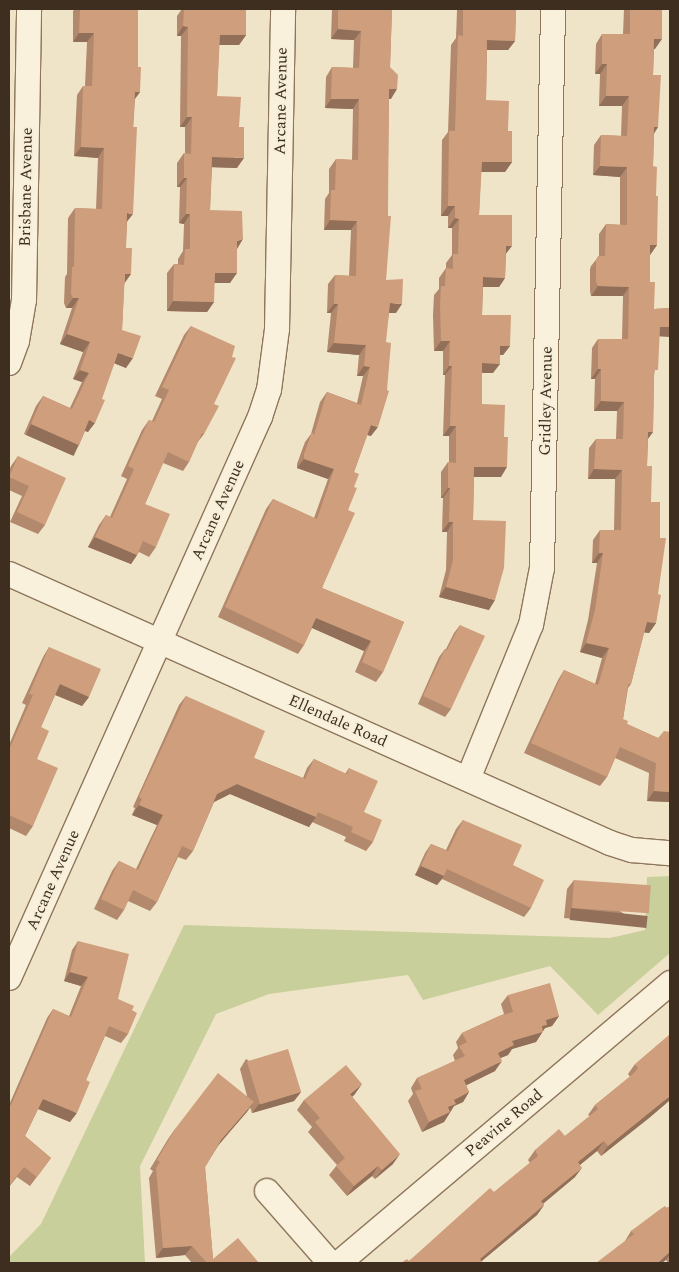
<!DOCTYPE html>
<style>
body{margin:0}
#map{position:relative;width:679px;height:1272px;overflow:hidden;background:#f0e4c8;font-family:Spectral,serif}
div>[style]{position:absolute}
.green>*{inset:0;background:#c9cf9b}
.roads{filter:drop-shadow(1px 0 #8d765c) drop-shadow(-1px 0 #8d765c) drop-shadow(0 1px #8d765c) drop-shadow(0 -1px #8d765c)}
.minor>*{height:24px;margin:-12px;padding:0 12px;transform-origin:12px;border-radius:12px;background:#faf1dc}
.wall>*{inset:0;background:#b2896c}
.shaded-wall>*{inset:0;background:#916f58;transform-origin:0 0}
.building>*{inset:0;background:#cf9f7d;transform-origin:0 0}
span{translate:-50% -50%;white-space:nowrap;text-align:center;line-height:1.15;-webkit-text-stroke:4px #f7eed8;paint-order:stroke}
.street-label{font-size:16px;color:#3d2e20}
.frame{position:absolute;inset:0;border:10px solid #3d2e20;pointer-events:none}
</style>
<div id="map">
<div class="green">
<div style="clip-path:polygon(670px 876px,670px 953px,598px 1015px,550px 966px,423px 1000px,408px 975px,269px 994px,216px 1014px,140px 1166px,145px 1263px,9px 1263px,9px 1257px,41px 1224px,184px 925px,610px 938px,645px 930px,647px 877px)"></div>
</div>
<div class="roads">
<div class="minor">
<div style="left:9px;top:363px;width:23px;rotate:-70deg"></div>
<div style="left:17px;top:341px;width:42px;rotate:-80.3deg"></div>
<div style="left:24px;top:300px;width:291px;rotate:-89deg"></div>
<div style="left:9px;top:574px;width:658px;rotate:24.11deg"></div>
<div style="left:610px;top:843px;width:23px;rotate:18deg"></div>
<div style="left:632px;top:850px;width:38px;rotate:5deg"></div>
<div style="left:468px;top:779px;width:166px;rotate:-67.8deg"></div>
<div style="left:531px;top:625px;width:58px;rotate:-79.1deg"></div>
<div style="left:542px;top:568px;width:559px;rotate:-88.87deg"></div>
<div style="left:9px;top:978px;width:615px;rotate:-65.9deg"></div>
<div style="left:260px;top:417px;width:28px;rotate:-72deg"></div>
<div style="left:269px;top:390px;width:62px;rotate:-82.5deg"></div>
<div style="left:277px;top:329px;width:320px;rotate:-88.9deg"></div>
<div style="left:267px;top:1191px;width:96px;rotate:48.8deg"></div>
<div style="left:339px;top:1263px;width:434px;rotate:-40.2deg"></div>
</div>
</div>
<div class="wall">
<div style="clip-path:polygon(75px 9px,138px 9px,138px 67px,140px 92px,135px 99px,127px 222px,122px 330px,126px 368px,114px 363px,88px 432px,85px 431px,79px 445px,72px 455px,24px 434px,36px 406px,43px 396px,70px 408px,82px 382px,73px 379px,83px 352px,60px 344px,72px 308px,66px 308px,64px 303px,65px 277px,67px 274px,68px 218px,75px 208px,96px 209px,98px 158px,74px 156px,77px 95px,83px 86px,85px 86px,87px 42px,73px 42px,73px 11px)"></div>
<div style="clip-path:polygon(182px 9px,246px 9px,246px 35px,239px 45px,219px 45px,217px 96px,237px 168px,212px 167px,210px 210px,237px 248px,230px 283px,214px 283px,214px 302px,207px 312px,167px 311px,167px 273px,174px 264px,178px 264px,178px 259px,183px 251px,184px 224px,179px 223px,180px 187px,177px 187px,177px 163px,184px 153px,185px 153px,185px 127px,180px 127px,181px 36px,177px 36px,177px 16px)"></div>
<div style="clip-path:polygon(332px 9px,392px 9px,390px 67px,391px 99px,389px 99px,386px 280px,396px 313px,389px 313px,371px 436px,367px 435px,354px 472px,354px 487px,348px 510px,322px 588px,404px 622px,383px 672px,376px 682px,355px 672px,364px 651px,312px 628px,304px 645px,298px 654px,218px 617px,266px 509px,273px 499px,314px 518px,328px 479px,297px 468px,297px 464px,305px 442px,311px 434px,320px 402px,327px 392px,357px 403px,363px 376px,357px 376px,359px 355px,327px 352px,331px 313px,327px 313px,328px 284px,335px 275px,349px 276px,351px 230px,324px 230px,325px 199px,329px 193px,329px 169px,336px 159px,352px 160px,353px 109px,325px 108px,326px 77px,332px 67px,353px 68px,354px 40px,331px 39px)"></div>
<div style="clip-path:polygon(451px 9px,516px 9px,515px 41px,508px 50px,487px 50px,486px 100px,508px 131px,512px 162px,505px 172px,481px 172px,479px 215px,506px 254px,505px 278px,499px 287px,483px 287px,482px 315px,510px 346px,503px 355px,500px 355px,493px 373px,482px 373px,482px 404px,501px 477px,474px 477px,473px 520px,489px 610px,439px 597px,446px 570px,447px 532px,442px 532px,443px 498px,441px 498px,441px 472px,448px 462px,449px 462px,449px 436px,443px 436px,445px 375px,443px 375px,443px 351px,434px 351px,433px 315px,434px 295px,439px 289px,439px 278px,446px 268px,446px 263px,452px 255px,452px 228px,448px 228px,448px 216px,441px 216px,442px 140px,448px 132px,451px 45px,456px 38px,457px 10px)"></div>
<div style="clip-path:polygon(624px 9px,662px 9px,655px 49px,654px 49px,653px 75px,658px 127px,654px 134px,653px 166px,656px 196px,657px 245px,650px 255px,650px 282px,654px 309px,670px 308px,670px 336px,659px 336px,654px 376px,653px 432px,648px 439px,647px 466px,651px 502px,658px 594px,656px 623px,649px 633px,644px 632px,631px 684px,628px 688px,623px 719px,627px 724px,658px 738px,670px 802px,647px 801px,649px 773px,615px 758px,607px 777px,600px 786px,524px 753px,558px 680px,564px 670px,595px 684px,602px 658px,580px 652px,588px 620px,597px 563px,592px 563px,593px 540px,600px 530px,614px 530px,615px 479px,588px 479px,589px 448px,596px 439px,616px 439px,617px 411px,594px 411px,595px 379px,591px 379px,592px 348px,598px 339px,622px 339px,623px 296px,591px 296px,590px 291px,590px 269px,591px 266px,599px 256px,599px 234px,606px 224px,620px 225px,620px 177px,593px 175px,594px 145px,601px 135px,621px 136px,622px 106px,599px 106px,600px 74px,595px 74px,596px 44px,602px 34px,623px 34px)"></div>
<div style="clip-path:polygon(191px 326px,214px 404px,204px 434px,197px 443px,189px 462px,183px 471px,163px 463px,145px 504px,156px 547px,149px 557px,139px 552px,131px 564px,88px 547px,99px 525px,106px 515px,110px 517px,127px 479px,121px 476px,142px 430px,149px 420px,152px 421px,162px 399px,155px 396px,184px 335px)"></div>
<div style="clip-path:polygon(18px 456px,45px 525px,38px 534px,10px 522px,22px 496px,9px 490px,9px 471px,11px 466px)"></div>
<div style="clip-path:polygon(460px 625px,451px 709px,445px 717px,418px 704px,439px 657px,445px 649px,446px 649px,454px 633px)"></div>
<div style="clip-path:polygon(49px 647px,89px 697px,82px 706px,55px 695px,41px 727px,37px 759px,33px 826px,26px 836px,9px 828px,9px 745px,26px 705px,22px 703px,43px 657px)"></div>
<div style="clip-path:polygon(186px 696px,254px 758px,303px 778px,307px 768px,314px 759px,345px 774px,349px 768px,364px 812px,373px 842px,366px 851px,344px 841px,346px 837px,312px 822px,309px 827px,230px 794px,214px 802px,193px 851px,186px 860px,178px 857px,157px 902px,150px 911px,128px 901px,124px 910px,117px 920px,94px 909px,112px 871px,119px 861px,136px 869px,157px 825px,132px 815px,135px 808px,133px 807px,179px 705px)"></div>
<div style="clip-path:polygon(463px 820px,513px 865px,531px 908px,524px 917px,442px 879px,437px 885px,415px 875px,425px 853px,431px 844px,446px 850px,456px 829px)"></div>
<div style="clip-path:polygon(574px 880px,642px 926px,564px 918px,567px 889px)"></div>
<div style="clip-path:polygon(78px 941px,118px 999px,132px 1010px,128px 1034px,121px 1043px,105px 1036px,86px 1080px,70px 1122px,38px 1109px,25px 1136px,51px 1158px,30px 1186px,17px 1177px,9px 1187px,9px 1105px,47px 1018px,53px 1009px,69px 1016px,81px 986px,64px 981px,72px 950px)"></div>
<div style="clip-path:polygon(508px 995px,559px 1016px,552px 1026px,545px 1028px,536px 1042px,512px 1049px,508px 1055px,500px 1058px,495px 1071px,466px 1085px,469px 1092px,463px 1102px,454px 1106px,444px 1122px,422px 1132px,408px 1101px,413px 1094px,411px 1088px,417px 1078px,455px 1061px,453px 1055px,458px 1048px,456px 1042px,462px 1033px,504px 1014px,501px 1004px)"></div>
<div style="clip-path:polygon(246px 1059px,301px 1092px,294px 1101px,252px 1113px,250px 1107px,218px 1146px,205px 1167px,213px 1259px,259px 1263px,192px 1263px,185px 1255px,156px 1258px,149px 1178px,153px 1171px,150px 1169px,168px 1139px,175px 1129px,247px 1096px,240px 1069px)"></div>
<div style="clip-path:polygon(635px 1064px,670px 1100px,649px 1118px,601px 1156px,597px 1151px,580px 1165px,575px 1177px,543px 1204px,544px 1205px,537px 1215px,482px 1261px,409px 1261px,530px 1163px,528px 1160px,535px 1150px,565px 1136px,590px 1116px,588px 1115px,595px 1105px,630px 1077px,628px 1074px)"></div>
<div style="clip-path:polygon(355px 1094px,352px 1097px,393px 1164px,375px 1179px,372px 1176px,347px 1196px,329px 1175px,337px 1165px,308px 1132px,312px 1127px,297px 1110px,304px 1100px)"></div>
<div style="clip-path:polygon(670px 1206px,670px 1263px,668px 1263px,666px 1260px,625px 1241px,631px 1231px)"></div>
</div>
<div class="shaded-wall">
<div style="clip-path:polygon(183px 26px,188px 27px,181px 36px,177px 36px)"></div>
<div style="clip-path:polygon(338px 29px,361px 31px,354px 40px,331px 39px)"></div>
<div style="clip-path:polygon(79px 33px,94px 33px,87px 42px,73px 42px)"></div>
<div style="clip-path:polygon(220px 35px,246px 35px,239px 45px,213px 45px)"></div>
<div style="clip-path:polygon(654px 39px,662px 39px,655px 49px,647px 49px)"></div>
<div style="clip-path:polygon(487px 40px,515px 41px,508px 50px,481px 50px)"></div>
<div style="clip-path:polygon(602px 64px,607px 64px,600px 74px,595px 74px)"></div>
<div style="clip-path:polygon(389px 89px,397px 89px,391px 99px,383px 99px)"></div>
<div style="clip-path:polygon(135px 92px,140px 92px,133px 101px)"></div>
<div style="clip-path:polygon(606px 96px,629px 96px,622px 106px,599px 106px)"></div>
<div style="clip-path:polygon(331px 99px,359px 99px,353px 109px,325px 108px)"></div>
<div style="clip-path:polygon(187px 117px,192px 117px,185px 127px,180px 127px)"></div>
<div style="clip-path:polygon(654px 127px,658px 127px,651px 137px)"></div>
<div style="clip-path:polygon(81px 147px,104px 148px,98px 158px,74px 156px)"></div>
<div style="clip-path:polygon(212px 157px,244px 158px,237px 168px,205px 167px)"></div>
<div style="clip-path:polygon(482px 162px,512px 162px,505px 172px,475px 172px)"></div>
<div style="clip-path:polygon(600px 166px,627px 167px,620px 177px,593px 175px)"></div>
<div style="clip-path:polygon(184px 178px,187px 178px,180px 187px,177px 187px)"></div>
<div style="clip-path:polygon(448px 206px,455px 206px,448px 216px,441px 216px)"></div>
<div style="clip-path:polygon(127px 213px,133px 214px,126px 223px)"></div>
<div style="clip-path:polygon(186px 214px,190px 214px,184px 224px,179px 223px)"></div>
<div style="clip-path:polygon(455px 218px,459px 219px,452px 228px,448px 228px)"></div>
<div style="clip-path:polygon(330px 220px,357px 221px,351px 230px,324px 230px)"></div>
<div style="clip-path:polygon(243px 239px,237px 249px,237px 241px)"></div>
<div style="clip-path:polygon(650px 245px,657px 245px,650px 255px)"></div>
<div style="clip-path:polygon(506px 246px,512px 246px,505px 255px)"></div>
<div style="clip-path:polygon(215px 273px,237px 273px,230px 283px,208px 283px)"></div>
<div style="clip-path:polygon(125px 274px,131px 274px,124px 284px)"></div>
<div style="clip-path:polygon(483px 277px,505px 278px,499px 287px,476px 287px)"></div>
<div style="clip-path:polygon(598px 286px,629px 287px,623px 296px,591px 296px)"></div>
<div style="clip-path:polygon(73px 298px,79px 298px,72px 308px,66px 308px)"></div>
<div style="clip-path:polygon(173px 301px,214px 302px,207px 312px,167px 311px)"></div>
<div style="clip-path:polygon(390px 303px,402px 304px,396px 313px,384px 313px)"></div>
<div style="clip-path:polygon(334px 304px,338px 304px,331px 313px,327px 313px)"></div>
<div style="clip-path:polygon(660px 327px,670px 327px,670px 337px,653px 336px)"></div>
<div style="clip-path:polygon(67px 334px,90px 342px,83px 352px,60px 344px)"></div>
<div style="clip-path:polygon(441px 341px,450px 341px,443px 351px,434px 351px)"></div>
<div style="clip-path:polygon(334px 343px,366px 345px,359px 355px,327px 352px)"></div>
<div style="clip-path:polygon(500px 346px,510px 346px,503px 355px,493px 355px)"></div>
<div style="clip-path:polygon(118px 353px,133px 358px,126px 368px,111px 362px)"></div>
<div style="clip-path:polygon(482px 363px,500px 364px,493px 373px,476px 373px)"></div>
<div style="clip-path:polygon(364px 366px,370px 367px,363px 376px,357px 376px)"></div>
<div style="clip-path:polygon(449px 366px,452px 366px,445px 375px,443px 375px)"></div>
<div style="clip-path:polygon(598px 369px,601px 369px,595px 379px,591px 379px)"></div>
<div style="clip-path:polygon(80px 370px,89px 373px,82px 382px,73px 379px)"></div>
<div style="clip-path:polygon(601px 401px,624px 402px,617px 411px,594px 411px)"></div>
<div style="clip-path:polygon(89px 420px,95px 423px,88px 432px,83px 430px)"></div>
<div style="left:31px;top:424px;width:52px;height:12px;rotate:24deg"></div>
<div style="clip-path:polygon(371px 425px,378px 427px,371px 436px,364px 434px)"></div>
<div style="clip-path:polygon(450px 426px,456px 426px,449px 436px,443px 436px)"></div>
<div style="clip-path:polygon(648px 432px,653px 432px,646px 441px)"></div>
<div style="clip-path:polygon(304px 459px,334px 469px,328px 479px,297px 468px)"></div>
<div style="clip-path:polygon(474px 467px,507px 467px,501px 477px,468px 477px)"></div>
<div style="clip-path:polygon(594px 469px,622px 470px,615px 479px,588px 479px)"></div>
<div style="clip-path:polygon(448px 488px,450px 488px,443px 498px,441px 498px)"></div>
<div style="clip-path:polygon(449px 522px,453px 522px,447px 532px,442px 532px)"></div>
<div style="clip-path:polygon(95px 537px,137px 555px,131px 564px,88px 547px)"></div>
<div style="clip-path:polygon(599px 553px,603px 553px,597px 563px,592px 563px)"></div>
<div style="clip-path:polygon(446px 587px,495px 600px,489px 610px,439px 597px)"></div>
<div style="clip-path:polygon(316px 618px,371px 641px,364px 651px,310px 627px)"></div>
<div style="clip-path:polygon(647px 622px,656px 623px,649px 633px,640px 632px)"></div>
<div style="clip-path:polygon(586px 643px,609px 648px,602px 658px,580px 652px)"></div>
<div style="clip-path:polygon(60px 684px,89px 697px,82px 706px,53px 694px)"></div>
<div style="clip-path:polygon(237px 784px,316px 817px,309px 827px,230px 794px,210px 804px,217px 794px)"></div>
<div style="clip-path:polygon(654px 791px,670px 792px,670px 802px,647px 801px)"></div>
<div style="clip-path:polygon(139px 805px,163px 815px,157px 825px,132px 815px)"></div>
<div style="clip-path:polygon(421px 866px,444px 876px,437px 885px,415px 875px)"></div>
<div style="left:571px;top:908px;width:77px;height:12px;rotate:6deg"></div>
<div style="clip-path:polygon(70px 972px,88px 977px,81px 986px,64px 981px)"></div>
<div style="clip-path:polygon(559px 1016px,552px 1026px,545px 1028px,536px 1042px,512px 1049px,508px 1055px,491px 1062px,498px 1053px,512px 1041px,546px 1020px)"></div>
<div style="clip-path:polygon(502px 1061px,495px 1071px,457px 1090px,464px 1080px)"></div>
<div style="clip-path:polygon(362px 1084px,355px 1094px,344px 1104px,350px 1094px)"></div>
<div style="clip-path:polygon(301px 1092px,294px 1101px,252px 1113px,259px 1104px)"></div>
<div style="clip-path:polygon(469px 1092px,463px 1102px,454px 1106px,444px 1122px,422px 1132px,429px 1122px,454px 1100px)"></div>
<div style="clip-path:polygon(670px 1096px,670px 1100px,649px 1118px,601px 1156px,608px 1146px)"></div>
<div style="clip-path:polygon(43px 1099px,77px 1113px,70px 1122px,36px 1108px)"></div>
<div style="clip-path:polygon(254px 1102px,247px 1112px,214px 1150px,221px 1140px)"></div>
<div style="clip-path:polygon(604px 1141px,597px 1151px,571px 1172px,578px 1162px)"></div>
<div style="clip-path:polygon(400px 1154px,393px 1164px,375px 1179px,382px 1170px)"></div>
<div style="clip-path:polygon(378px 1166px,372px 1176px,347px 1196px,354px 1186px)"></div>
<div style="clip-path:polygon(582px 1168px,575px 1177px,534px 1211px,541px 1201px)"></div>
<div style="clip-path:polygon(544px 1205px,537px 1215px,479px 1263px,480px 1259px)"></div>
<div style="clip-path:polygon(192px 1246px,185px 1255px,156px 1258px,163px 1248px)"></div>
<div style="clip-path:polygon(670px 1252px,670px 1254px,666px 1260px,662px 1263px,657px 1263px)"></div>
</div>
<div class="building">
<div style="clip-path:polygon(80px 9px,138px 9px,138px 67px,141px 67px,140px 92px,135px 92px,133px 127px,137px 127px,133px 214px,127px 213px,126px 248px,132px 248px,131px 274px,125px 274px,122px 330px,141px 336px,133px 358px,118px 353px,102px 399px,105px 400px,95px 423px,89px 420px,79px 445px,31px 424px,43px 396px,72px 409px,89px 373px,80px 370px,90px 342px,67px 334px,79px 298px,73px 298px,71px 294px,72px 267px,74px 267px,75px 208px,102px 209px,104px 148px,81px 147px,83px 86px,92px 86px,94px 33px,79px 33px)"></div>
<div style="clip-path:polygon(184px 9px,246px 9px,246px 35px,220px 35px,217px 96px,241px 97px,239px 127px,244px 127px,244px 158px,212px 157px,210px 210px,242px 211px,243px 239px,237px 241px,237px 273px,215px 273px,214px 302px,173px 301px,174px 264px,184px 265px,185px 249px,190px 249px,190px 214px,186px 214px,187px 178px,184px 178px,184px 153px,191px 154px,192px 117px,187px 117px,188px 27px,183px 26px)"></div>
<div style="clip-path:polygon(338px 9px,392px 9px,390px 67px,398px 75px,397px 89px,389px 89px,388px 216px,391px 216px,386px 280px,403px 279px,402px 304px,390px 303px,386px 342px,391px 343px,387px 390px,389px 391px,378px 427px,371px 425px,354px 472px,359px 474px,354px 487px,357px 488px,348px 510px,355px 513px,322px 588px,404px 622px,383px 672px,362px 662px,371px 641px,316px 618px,304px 645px,225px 607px,273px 499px,317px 519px,334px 469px,304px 459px,304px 454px,312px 432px,314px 435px,327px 392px,361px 405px,370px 367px,364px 366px,366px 345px,334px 343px,338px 304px,334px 304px,335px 275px,356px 276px,357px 221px,330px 220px,331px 190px,335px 190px,336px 159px,358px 160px,359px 99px,331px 99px,332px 67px,359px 68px,361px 31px,338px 29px)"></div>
<div style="clip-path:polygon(463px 9px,516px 9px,515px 41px,487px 40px,486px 100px,509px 101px,508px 131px,512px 131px,512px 162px,482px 162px,479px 215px,512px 215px,512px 246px,506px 246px,505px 278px,483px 277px,482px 315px,511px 315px,510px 346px,500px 346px,500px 364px,482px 363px,482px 404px,505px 405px,504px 437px,508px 437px,507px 467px,474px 467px,473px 520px,506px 521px,504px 568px,495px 600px,446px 587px,453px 560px,453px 522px,449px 522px,450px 488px,448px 488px,448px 462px,456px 463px,456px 426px,450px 426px,452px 366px,449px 366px,450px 341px,441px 341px,440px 305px,441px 286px,445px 286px,446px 268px,453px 269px,453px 254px,458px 254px,459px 219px,455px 218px,455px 206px,448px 206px,449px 131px,455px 131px,458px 35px,463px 36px)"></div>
<div style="clip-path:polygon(630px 9px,662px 9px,662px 39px,654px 39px,653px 75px,661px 75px,658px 127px,654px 127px,653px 166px,657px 167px,656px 196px,658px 196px,657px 245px,650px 245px,650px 282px,655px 282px,654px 309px,670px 308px,670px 327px,660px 327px,658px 370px,654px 370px,653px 432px,648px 432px,647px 466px,652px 466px,651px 502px,660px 502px,660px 538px,666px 538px,658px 594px,661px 595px,656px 623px,647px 622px,631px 684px,628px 684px,623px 719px,628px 721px,627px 724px,658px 738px,664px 731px,670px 732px,670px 792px,654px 791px,656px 763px,620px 747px,607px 777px,531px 743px,564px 670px,598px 685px,609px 648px,586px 643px,595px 610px,603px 553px,599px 553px,600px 530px,621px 530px,622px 470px,594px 469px,596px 439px,623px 439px,624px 402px,601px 401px,601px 369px,598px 369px,598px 339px,628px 339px,629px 287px,598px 286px,596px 282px,596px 260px,598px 256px,605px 256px,606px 224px,627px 225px,627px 167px,600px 166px,601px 135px,627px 136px,629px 96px,606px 96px,607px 64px,602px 64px,602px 34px,630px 34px)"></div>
<div style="clip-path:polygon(191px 326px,235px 346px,232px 357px,236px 358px,214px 404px,219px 406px,204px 434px,202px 433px,189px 462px,168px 452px,145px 504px,170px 514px,156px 547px,143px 541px,137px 555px,95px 537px,106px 515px,112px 518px,134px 469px,128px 466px,149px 420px,154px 422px,169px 390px,162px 387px)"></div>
<div style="clip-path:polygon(18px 456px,66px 478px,45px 525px,17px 512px,29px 486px,9px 477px)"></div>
<div style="clip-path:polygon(460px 625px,485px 636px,451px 709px,423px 696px,445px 649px,447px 650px)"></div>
<div style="clip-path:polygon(49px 647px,101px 669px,89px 697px,60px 684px,41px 727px,49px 731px,37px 759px,58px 768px,33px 826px,9px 815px,9px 750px,33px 695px,29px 694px)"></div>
<div style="clip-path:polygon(186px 696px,265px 731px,254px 758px,305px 779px,314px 759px,347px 774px,349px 768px,378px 781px,364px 812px,382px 820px,373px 842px,351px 832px,353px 827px,318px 812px,316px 817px,237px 784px,217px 794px,193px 851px,182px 846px,157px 902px,133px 890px,124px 910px,101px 899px,119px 861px,138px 870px,163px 815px,139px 805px,142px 799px,139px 797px)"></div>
<div style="clip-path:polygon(463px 820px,522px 845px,513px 865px,544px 880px,531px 908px,447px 869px,444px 876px,421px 866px,431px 844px,448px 851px)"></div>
<div style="left:574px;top:880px;width:77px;height:28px;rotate:4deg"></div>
<div style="clip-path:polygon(78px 941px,129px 954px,118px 999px,134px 1006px,132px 1010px,137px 1013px,128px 1034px,109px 1026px,86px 1080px,90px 1082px,77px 1113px,43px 1099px,25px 1136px,51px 1158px,37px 1177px,24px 1167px,9px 1186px,9px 1108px,12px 1103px,53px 1009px,71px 1017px,88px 977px,70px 972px)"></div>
<div style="clip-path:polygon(550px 983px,559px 1016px,546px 1020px,547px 1025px,542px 1026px,543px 1032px,512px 1041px,514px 1045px,498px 1053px,502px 1061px,464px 1080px,469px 1092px,454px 1100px,456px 1104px,448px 1107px,450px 1112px,429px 1122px,415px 1091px,422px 1089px,417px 1078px,465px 1056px,459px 1046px,467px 1042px,462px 1033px,499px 1016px,513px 1012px,508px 995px)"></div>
<div style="clip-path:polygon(670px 1034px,670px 1096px,608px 1146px,604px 1141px,578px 1162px,582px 1168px,541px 1201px,544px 1205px,480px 1259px,483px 1263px,401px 1263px,407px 1259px,409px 1261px,490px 1188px,494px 1192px,538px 1156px,535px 1150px,559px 1129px,565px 1136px,598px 1109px,595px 1105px,634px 1073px,638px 1068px,635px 1064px)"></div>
<div style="left:288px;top:1049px;width:45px;height:43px;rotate:73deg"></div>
<div style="clip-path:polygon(346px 1065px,362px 1084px,350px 1094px,400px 1154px,382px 1170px,378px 1166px,354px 1186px,336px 1166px,345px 1158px,315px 1122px,320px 1118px,304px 1100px)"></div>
<div style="clip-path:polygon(218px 1073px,254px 1102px,221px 1140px,205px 1167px,213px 1259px,238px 1238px,259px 1263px,207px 1263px,192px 1246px,163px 1248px,156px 1168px,160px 1162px,157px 1160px,175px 1129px)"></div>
<div style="clip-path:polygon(665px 1206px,667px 1208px,670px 1206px,670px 1252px,657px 1263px,596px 1263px,634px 1234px,631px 1231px,659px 1210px)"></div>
</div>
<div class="street-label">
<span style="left:281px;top:101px;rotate:-89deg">Arcane Avenue</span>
<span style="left:26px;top:187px;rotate:-89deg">Brisbane Avenue</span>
<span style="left:546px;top:401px;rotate:-89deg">Gridley Avenue</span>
<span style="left:218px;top:510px;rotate:-66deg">Arcane Avenue</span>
<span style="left:338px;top:721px;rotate:24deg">Ellendale Road</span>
<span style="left:53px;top:880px;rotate:-66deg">Arcane Avenue</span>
<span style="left:504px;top:1123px;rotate:-40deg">Peavine Road</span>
</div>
<div class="frame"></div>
</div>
